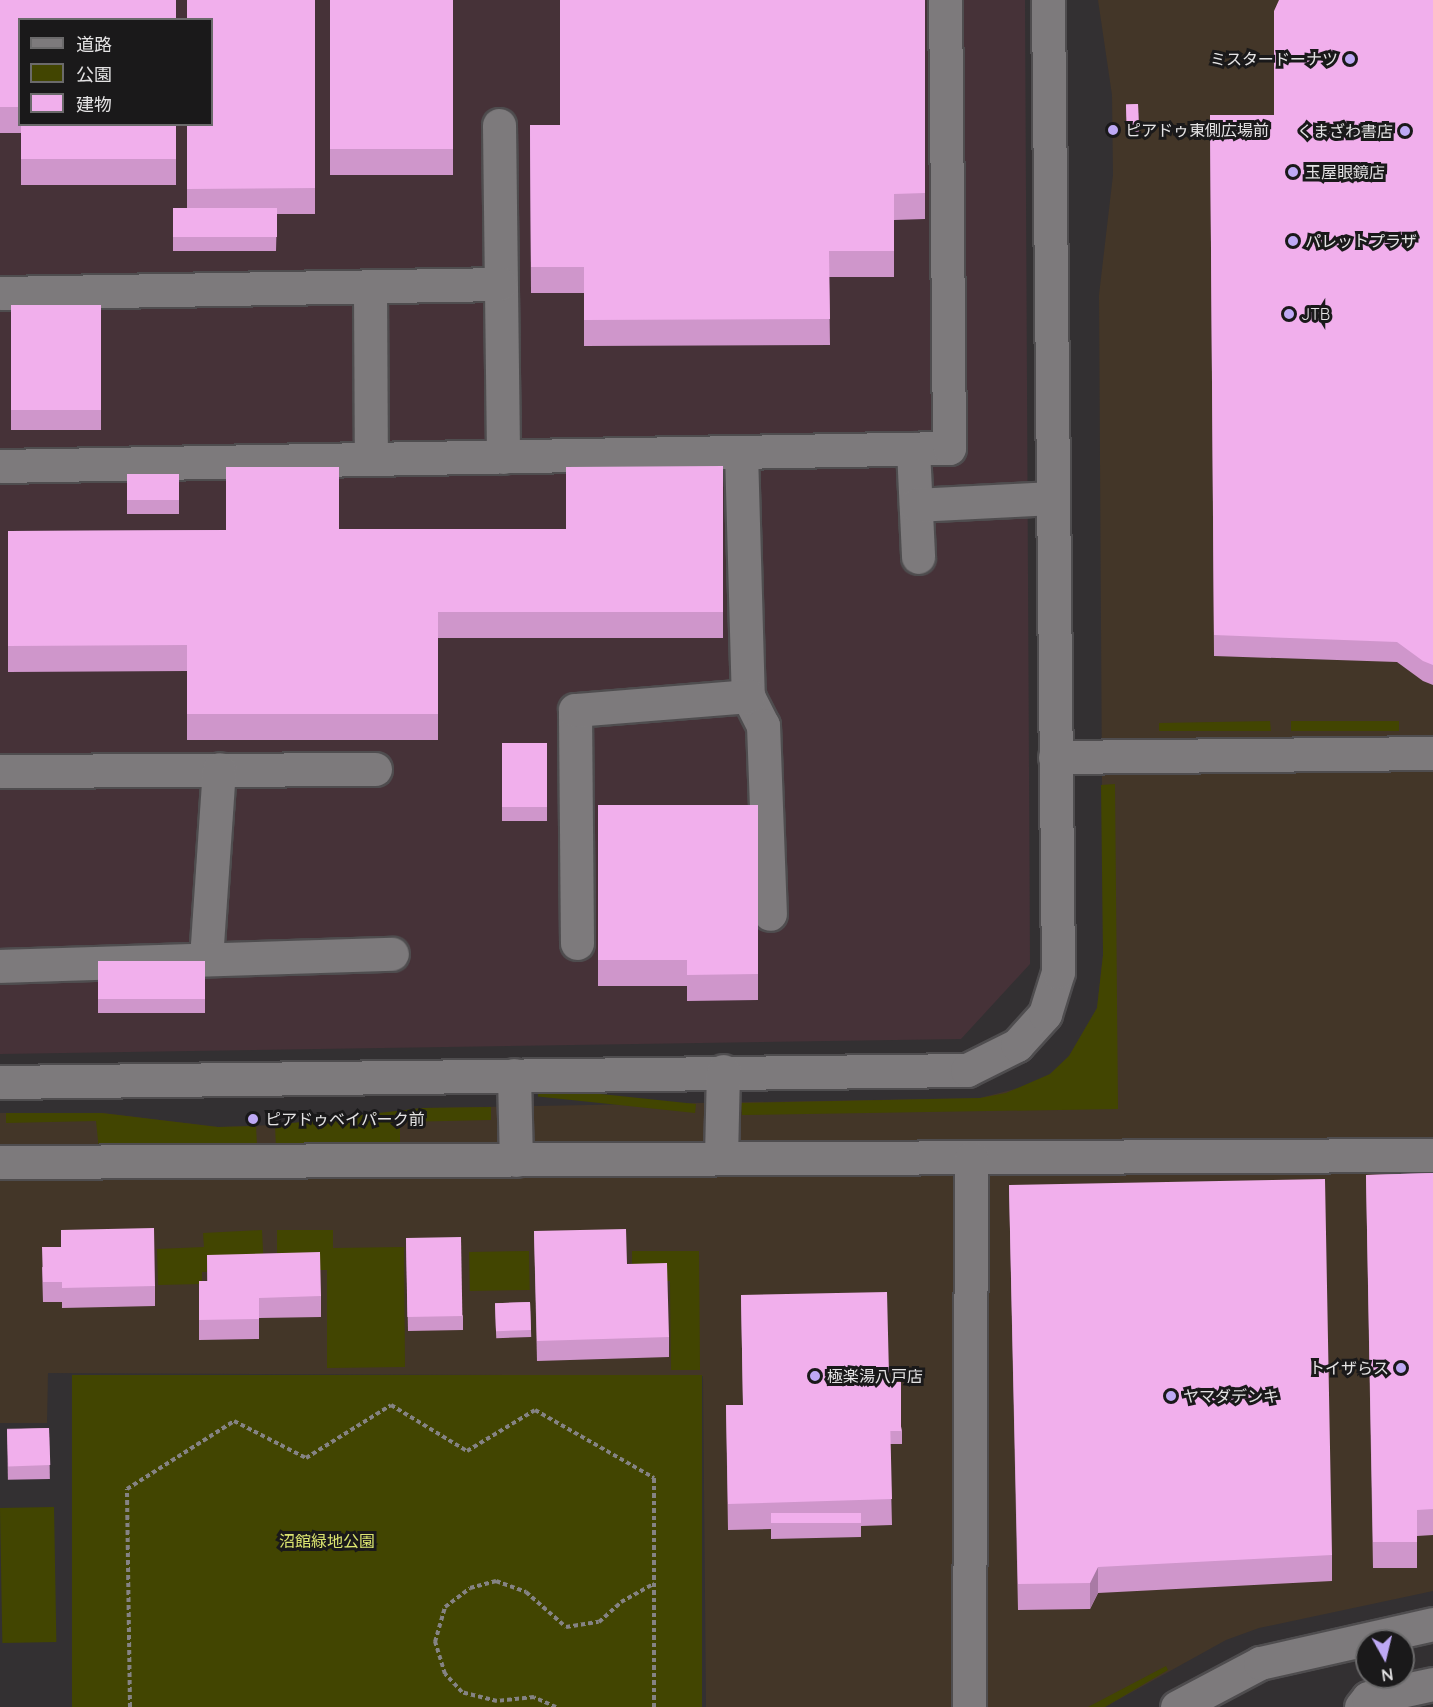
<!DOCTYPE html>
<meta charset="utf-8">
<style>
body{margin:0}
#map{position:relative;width:1433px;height:1707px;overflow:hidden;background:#333032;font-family:Quicksand,"Noto Sans JP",sans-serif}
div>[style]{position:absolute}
.commercial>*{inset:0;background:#433628}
.industrial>*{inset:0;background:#463238}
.green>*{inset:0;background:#424501;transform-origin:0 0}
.path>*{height:4px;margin-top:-2px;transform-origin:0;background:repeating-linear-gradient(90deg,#858384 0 4.5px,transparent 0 7.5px)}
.roads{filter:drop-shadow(2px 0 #4f4d4f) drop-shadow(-2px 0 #4f4d4f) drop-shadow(0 2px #4f4d4f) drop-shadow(0 -2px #4f4d4f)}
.minor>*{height:33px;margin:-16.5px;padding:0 16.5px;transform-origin:16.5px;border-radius:16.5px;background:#7d7a7c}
.wall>*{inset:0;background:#cf96cb;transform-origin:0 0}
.shaded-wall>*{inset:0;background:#a97aa5}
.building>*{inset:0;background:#f1afec;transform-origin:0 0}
.dots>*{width:16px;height:16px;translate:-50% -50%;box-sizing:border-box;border:3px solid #1a191a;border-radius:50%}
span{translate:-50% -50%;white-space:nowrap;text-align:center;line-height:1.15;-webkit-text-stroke:6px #1a191a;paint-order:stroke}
.poi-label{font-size:16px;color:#e4e3e4}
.right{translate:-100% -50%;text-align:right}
.left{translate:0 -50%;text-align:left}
.park-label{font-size:16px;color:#dce570}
.legend{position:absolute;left:18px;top:18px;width:195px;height:108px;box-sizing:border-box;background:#1a191a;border:2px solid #6b6a6b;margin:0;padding:8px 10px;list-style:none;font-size:18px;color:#e4e3e4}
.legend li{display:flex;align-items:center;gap:12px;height:30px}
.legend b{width:30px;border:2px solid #6b6a6b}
.north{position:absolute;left:1355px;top:1629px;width:60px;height:60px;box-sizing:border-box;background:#1a191a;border:2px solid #6b6a6b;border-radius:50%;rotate:172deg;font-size:16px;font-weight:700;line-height:24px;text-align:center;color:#e4e3e4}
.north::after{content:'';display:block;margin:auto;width:21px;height:27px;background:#bea9f5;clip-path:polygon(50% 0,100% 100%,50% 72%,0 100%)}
</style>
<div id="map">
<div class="commercial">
<div style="clip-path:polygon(1098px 0,1433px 0,1433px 1591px,1259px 1628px,1226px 1640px,1105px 1707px,706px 1707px,703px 1376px,48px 1373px,47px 1423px,0 1423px,0 1113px,102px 1113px,218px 1127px,301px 1124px,422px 1108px,980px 1098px,1027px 1086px,1050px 1074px,1069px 1056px,1097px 1008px,1103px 955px,1099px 295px,1113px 175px,1112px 95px)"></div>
</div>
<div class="industrial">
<div style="clip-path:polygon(evenodd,0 0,1025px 0,1030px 964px,961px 1039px,0 1054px,0 0,20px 20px,212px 20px,212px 124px,20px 124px,20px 20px)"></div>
</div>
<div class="green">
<div style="clip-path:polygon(1270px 721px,1271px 731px,1159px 731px,1159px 723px)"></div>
<div style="left:1291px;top:721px;width:108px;height:10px"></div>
<div style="clip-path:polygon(1115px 784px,1118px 1109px,742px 1115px,741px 1103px,980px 1098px,1006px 1093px,1050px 1074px,1069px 1056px,1097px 1008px,1103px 955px,1101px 785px)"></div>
<div style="left:696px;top:1104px;width:9px;height:158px;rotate:96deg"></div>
<div style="clip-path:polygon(491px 1107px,491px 1120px,400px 1122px,400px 1146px,276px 1148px,275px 1125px,422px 1108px)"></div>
<div style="clip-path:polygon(6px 1113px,102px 1113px,218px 1127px,256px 1126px,257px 1146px,99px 1150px,96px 1121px,6px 1123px)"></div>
<div style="clip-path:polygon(262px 1230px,264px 1270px,202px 1272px,202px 1284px,158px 1285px,157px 1249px,204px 1247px,203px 1233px)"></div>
<div style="clip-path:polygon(277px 1230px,333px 1230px,333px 1248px,404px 1247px,405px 1367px,327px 1368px,327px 1270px,277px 1270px)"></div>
<div style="left:529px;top:1251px;width:39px;height:60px;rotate:89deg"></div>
<div style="clip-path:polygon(632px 1251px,699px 1251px,700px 1370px,671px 1370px,670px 1281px,632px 1281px)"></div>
<div style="left:72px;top:1375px;width:630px;height:332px"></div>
<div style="left:54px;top:1507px;width:135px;height:54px;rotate:89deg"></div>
<div style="clip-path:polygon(1166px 1666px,1168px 1670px,1105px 1707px,1088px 1707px)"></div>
</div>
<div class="path">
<div style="left:130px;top:1707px;width:218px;rotate:-90.8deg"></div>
<div style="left:127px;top:1489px;width:127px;rotate:-32.4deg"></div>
<div style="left:234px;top:1421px;width:81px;rotate:27.2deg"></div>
<div style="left:306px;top:1458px;width:100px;rotate:-31.9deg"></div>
<div style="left:391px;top:1405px;width:89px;rotate:31.2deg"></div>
<div style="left:467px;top:1451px;width:79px;rotate:-31.1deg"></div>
<div style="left:535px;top:1410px;width:137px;rotate:29.7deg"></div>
<div style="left:654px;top:1478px;width:229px;rotate:90deg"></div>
<div style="left:556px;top:1707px;width:24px;rotate:-156deg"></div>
<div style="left:534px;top:1697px;width:37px;rotate:174deg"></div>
<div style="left:497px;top:1701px;width:36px;rotate:-166deg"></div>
<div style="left:462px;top:1692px;width:25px;rotate:-133deg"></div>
<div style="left:445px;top:1674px;width:34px;rotate:-107deg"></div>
<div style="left:435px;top:1642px;width:36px;rotate:-74deg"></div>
<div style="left:445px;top:1607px;width:31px;rotate:-37deg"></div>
<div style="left:470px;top:1588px;width:27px;rotate:-15deg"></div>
<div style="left:496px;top:1581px;width:32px;rotate:20deg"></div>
<div style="left:526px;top:1592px;width:53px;rotate:41.2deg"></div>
<div style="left:566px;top:1627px;width:33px;rotate:-9deg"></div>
<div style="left:599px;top:1622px;width:30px;rotate:-42deg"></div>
<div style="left:621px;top:1602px;width:38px;rotate:-29deg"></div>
</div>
<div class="roads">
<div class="minor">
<div style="left:499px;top:125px;width:332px;rotate:89.3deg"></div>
<div style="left:370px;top:287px;width:172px;rotate:89.7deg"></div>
<div style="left:0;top:293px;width:500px;rotate:-1.03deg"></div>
<div style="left:913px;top:449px;width:108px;rotate:87.3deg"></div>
<div style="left:741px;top:452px;width:244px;rotate:88.4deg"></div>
<div style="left:748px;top:696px;width:33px;rotate:63deg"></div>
<div style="left:763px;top:725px;width:189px;rotate:87.9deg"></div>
<div style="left:0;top:466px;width:949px;rotate:-1.09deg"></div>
<div style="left:949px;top:448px;width:448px;rotate:-90.5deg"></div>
<div style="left:916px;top:505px;width:136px;rotate:-2.9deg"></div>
<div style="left:1055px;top:757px;width:378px;rotate:-0.6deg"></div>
<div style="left:0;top:771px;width:375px;rotate:-0.3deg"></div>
<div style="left:577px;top:943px;width:233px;rotate:-90.5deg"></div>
<div style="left:575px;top:710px;width:174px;rotate:-4.6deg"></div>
<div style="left:206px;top:959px;width:190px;rotate:-86.1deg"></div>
<div style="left:0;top:966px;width:392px;rotate:-1.8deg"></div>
<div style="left:514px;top:1075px;width:85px;rotate:88.7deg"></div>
<div style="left:0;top:1082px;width:967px;rotate:-0.71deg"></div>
<div style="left:967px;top:1070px;width:56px;rotate:-26.6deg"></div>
<div style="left:1017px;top:1045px;width:42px;rotate:-47.9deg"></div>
<div style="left:1045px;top:1014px;width:44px;rotate:-72.8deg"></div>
<div style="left:1058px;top:972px;width:972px;rotate:-90.59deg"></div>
<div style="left:721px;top:1158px;width:87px;rotate:-88.7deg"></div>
<div style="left:0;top:1162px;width:1433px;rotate:-0.28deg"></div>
<div style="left:969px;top:1707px;width:549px;rotate:-89.79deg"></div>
<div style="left:1177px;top:1707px;width:94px;rotate:-27.9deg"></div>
<div style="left:1260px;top:1663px;width:177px;rotate:-12.7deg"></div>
<div style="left:1361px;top:1707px;width:11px;rotate:-52deg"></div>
<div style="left:1368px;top:1698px;width:66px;rotate:-12.2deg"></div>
</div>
</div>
<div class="wall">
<div style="clip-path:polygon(0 0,20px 20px,20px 124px,176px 124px,176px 185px,21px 185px,21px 133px,0 133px)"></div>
<div style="clip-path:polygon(315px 0,315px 214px,277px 214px,276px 251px,173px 251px,173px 208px,187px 208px,187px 124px)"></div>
<div style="left:330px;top:0;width:123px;height:175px"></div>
<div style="clip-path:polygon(925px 0,925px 219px,894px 220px,894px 277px,829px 277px,830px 345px,584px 346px,584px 293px,531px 293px,530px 125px,560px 125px)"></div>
<div style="clip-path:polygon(1433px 0,1433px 685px,1423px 681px,1397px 662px,1214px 656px,1210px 115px,1274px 115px)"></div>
<div style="left:1138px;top:104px;width:31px;height:12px;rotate:88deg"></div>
<div style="left:11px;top:305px;width:90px;height:125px"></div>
<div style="clip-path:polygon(723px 466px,723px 638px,438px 638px,438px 740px,187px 740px,187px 671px,8px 672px,8px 531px,566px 529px)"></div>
<div style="left:127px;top:474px;width:52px;height:40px"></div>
<div style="left:547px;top:743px;width:78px;height:45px;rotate:90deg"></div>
<div style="clip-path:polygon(598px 805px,758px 805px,758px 1000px,687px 1001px,687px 986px,598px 986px)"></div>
<div style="left:98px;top:961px;width:107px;height:52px"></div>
<div style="clip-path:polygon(1433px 1173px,1433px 1535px,1417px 1536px,1417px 1568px,1373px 1568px,1366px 1175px)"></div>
<div style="clip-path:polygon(1009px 1185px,1332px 1555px,1332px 1581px,1098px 1593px,1090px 1609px,1018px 1610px)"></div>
<div style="clip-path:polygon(534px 1231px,669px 1337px,669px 1357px,537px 1361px)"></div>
<div style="clip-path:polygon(406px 1238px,463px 1316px,463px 1330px,408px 1331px)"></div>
<div style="clip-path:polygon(207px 1255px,321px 1296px,321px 1317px,259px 1318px,259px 1339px,199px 1340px,199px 1281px,207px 1281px)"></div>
<div style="clip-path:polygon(42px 1267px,155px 1286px,155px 1306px,62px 1308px,62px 1302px,43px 1302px)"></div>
<div style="clip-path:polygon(741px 1295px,889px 1382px,902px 1430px,902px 1444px,890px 1444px,892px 1525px,861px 1526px,861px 1537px,771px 1539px,771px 1529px,728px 1530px,726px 1405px,743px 1405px)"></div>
<div style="left:530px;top:1302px;width:35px;height:35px;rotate:88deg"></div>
<div style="left:49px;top:1428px;width:51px;height:42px;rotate:89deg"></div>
</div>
<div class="shaded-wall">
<div style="clip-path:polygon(1098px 1567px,1098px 1593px,1090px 1609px,1090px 1583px)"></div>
</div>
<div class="building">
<div style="clip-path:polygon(0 0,176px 0,176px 20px,20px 20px,20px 107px,0 107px)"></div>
<div style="clip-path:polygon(187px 0,315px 0,315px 188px,187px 189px,187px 124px,212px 124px,212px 20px,187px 20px)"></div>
<div style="left:330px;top:0;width:123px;height:149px"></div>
<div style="clip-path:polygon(560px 0,925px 0,925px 193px,894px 194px,894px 251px,829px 251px,830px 319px,584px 320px,584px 267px,531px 267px,530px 125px,560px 125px)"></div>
<div style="clip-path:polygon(1279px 0,1433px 0,1433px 665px,1423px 661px,1397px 642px,1214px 635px,1210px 115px,1274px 115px,1274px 11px)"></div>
<div style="left:1138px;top:104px;width:24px;height:12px;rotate:88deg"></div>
<div style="left:21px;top:124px;width:155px;height:35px"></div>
<div style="left:173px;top:208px;width:104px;height:29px"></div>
<div style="left:11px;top:305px;width:90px;height:105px"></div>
<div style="clip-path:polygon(723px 466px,723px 612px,438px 612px,438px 714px,187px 714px,187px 645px,8px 646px,8px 531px,226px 530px,226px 467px,339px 467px,339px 529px,566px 529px,566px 467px)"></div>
<div style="left:127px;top:474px;width:52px;height:26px"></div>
<div style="left:547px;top:743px;width:64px;height:45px;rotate:90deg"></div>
<div style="clip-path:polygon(598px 805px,758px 805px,758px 974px,687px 975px,687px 960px,598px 960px)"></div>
<div style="left:98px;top:961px;width:107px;height:38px"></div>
<div style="clip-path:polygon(1433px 1173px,1433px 1509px,1417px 1510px,1417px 1542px,1373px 1542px,1366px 1175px)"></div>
<div style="clip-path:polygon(1325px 1179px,1332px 1555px,1098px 1567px,1090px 1583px,1018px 1584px,1009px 1185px)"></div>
<div style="clip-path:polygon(154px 1228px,155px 1286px,62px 1288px,62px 1282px,43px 1282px,42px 1247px,61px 1247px,61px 1230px)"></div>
<div style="clip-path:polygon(626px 1229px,627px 1264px,667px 1263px,669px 1337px,537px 1341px,534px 1231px)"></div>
<div style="left:461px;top:1237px;width:79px;height:55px;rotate:89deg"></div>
<div style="clip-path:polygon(320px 1252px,321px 1296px,259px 1298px,259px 1319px,199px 1320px,199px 1281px,208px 1281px,207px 1255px)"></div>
<div style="clip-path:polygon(887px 1292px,892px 1499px,728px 1504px,726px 1405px,743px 1405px,741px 1295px)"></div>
<div style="left:530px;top:1302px;width:28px;height:35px;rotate:88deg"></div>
<div style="left:889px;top:1382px;width:12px;height:49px"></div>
<div style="left:49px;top:1428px;width:37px;height:42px;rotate:88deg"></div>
<div style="left:861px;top:1513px;width:10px;height:90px;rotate:90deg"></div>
</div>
<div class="dots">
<div style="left:1350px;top:59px;background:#bea9f5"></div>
<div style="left:1113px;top:130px;background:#bea9f5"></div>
<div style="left:1405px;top:131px;background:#bea9f5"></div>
<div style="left:1293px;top:172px;background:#bea9f5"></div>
<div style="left:1293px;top:241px;background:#bea9f5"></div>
<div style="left:1289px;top:314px;background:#bea9f5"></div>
<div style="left:253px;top:1119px;background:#bea9f5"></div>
<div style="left:1401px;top:1368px;background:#bea9f5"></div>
<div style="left:815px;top:1376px;background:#bea9f5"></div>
<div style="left:1171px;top:1396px;background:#bea9f5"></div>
</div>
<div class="poi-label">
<span class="right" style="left:1338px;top:59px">ミスタードーナツ</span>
<span class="left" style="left:1125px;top:130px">ピアドゥ東側広場前</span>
<span class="right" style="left:1393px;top:131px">くまざわ書店</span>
<span class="left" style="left:1305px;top:172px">玉屋眼鏡店</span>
<span class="left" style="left:1305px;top:241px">パレットプラザ</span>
<span class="left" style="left:1301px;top:314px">JTB</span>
<span class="left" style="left:265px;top:1119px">ピアドゥベイパーク前</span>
<span class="right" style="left:1389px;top:1368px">トイザらス</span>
<span class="left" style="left:827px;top:1376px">極楽湯八戸店</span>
<span class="left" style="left:1183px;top:1396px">ヤマダデンキ</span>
</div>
<div class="park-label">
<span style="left:327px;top:1541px">沼館緑地公園</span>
</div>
<ul class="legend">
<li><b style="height:8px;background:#7d7a7c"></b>道路</li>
<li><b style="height:16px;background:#424501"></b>公園</li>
<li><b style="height:16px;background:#f1afec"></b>建物</li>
</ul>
<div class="north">N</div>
</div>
